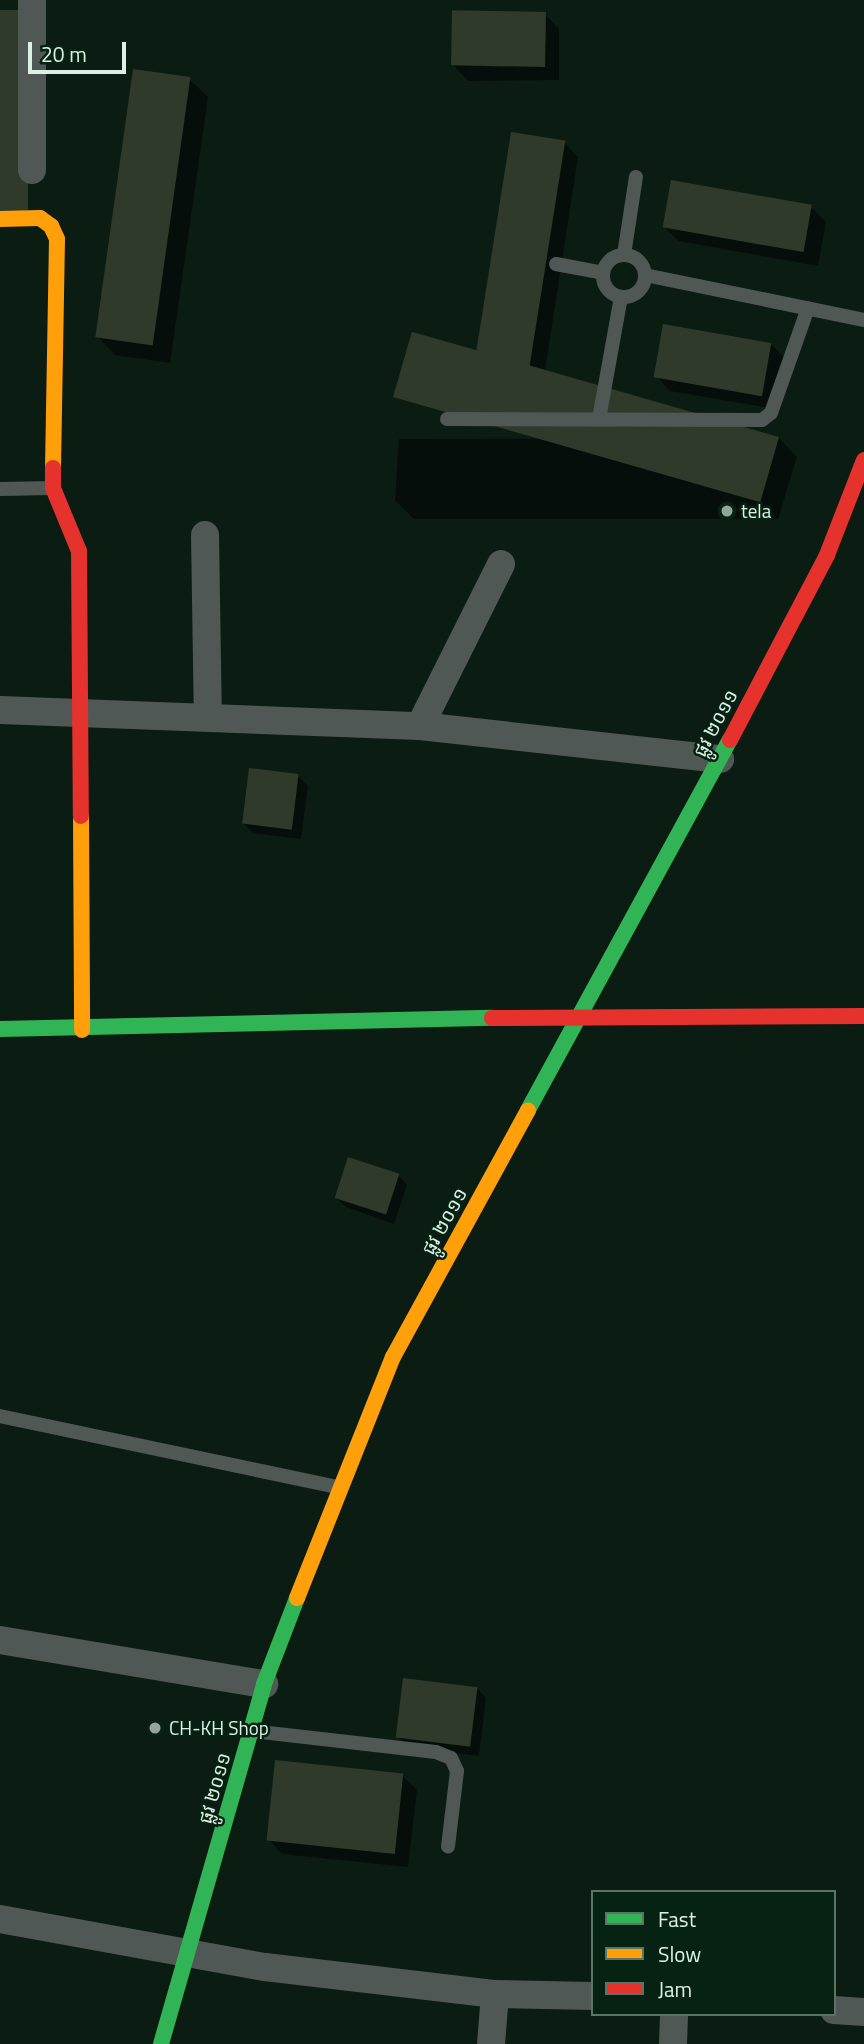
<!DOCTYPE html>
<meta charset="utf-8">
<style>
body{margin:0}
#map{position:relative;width:864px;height:2044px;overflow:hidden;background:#0b1c13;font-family:"Titillium Web","Noto Sans Khmer",sans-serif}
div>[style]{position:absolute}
.shadow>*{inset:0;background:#0007;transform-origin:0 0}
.building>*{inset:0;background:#2f3a2a;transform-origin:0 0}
.lane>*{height:14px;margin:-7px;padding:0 7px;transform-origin:7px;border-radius:7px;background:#505855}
.lane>.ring{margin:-7px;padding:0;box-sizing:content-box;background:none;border:14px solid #505855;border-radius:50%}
.street>*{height:28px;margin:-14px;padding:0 14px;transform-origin:14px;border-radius:14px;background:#505855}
.fast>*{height:16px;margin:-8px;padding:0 8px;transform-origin:8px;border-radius:8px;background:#30b455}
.slow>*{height:16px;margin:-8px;padding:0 8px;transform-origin:8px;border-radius:8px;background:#ff9f0a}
.jam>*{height:16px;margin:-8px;padding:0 8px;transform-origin:8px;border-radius:8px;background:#e5322d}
.dots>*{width:19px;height:19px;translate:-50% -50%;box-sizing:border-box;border:4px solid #052212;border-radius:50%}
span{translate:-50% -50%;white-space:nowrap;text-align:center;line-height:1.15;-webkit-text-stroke:5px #052212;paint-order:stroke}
.poi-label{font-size:19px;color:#deefe3}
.left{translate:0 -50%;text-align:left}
.street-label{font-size:19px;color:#deefe3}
.legend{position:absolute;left:591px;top:1890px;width:245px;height:126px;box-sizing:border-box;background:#052212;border:2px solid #5c7466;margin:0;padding:9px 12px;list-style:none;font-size:21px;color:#deefe3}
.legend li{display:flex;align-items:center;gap:14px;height:35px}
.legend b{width:35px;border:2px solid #5c7466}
.scale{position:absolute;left:28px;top:42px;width:98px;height:32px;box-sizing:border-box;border:4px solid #deefe3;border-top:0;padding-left:9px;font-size:21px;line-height:24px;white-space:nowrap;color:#deefe3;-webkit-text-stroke:5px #052212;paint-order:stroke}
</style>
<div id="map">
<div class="shadow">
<div style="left:0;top:12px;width:48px;height:219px;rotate:22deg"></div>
<div style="clip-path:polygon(545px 14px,559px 29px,559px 80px,468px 81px,454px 66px)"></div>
<div style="clip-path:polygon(189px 79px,208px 97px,170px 363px,115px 355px,97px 336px)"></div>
<div style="clip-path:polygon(564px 142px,578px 157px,538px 416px,487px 408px,472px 393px)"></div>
<div style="clip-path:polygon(811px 207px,826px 222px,818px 266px,679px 241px,664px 227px)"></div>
<div style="clip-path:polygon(771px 344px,785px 359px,776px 409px,670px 391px,656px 376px)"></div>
<div style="clip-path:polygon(779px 438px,797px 457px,778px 519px,414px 519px,395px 500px,399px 439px)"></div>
<div style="clip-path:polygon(298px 776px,308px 786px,301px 839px,253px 833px,243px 823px)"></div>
<div style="clip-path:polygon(398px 1175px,407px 1185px,394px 1224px,346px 1207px,336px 1198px)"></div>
<div style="clip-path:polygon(477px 1688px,486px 1698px,479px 1756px,408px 1747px,398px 1737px)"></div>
<div style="clip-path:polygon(402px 1775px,417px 1790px,408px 1867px,282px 1854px,268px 1839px)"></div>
</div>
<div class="building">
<div style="left:28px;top:10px;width:203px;height:28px;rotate:90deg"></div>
<div style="left:546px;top:12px;width:55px;height:94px;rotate:91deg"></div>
<div style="left:133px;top:69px;width:58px;height:271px;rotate:8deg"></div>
<div style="left:511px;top:132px;width:55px;height:265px;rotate:9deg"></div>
<div style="left:671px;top:180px;width:143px;height:48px;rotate:10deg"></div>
<div style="left:663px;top:324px;width:110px;height:54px;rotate:10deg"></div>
<div style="left:779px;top:437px;width:68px;height:382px;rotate:106deg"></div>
<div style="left:249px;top:768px;width:50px;height:56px;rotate:7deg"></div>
<div style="left:348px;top:1157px;width:54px;height:43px;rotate:18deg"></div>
<div style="left:403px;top:1678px;width:75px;height:60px;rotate:7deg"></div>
<div style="left:275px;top:1760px;width:129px;height:81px;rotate:6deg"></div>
</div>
<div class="lane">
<div style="left:624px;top:255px;width:79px;rotate:-81.3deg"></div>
<div class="ring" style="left:603px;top:255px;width:28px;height:28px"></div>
<div style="left:556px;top:264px;width:48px;rotate:10.8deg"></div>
<div style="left:645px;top:275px;width:224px;rotate:11.6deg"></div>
<div style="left:447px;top:419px;width:315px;rotate:0.2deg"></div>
<div style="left:762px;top:420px;width:11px;rotate:-38deg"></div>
<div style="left:771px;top:413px;width:111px;rotate:-70.6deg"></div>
<div style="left:599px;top:419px;width:124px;rotate:-79.8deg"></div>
<div style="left:0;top:489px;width:52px;rotate:-1.1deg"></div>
<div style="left:0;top:1416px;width:344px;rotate:11.9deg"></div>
<div style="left:252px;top:1731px;width:185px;rotate:6.5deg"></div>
<div style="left:436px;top:1752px;width:16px;rotate:22deg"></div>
<div style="left:451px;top:1758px;width:14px;rotate:65deg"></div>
<div style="left:457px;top:1771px;width:76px;rotate:96.8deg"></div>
</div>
<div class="street">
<div style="left:32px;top:0;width:170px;rotate:90deg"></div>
<div style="left:205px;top:535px;width:181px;rotate:89.1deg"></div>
<div style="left:0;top:710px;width:420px;rotate:2.2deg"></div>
<div style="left:420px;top:726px;width:302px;rotate:6.3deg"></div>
<div style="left:420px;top:726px;width:181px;rotate:-63.4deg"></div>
<div style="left:0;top:1640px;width:268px;rotate:9.5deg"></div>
<div style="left:0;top:1919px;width:269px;rotate:10.3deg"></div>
<div style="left:265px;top:1967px;width:232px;rotate:6.7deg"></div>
<div style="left:495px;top:1994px;width:98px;rotate:1.2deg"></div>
<div style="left:834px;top:2010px;width:30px;rotate:4deg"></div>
<div style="left:491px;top:2044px;width:50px;rotate:-85.4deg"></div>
<div style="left:673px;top:2044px;width:30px;rotate:-88deg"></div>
</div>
<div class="fast">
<div style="left:0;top:1029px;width:492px;rotate:-1.3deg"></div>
<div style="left:528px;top:1110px;width:422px;rotate:-61.4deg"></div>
<div style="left:161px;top:2044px;width:374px;rotate:-74deg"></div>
<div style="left:264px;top:1684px;width:92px;rotate:-69deg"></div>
</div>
<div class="slow">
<div style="left:0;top:219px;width:40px;rotate:-1.4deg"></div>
<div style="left:40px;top:218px;width:14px;rotate:36deg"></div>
<div style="left:51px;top:226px;width:14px;rotate:65deg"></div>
<div style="left:57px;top:239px;width:229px;rotate:91deg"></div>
<div style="left:81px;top:816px;width:214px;rotate:89.7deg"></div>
<div style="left:297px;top:1598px;width:259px;rotate:-68.3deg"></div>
<div style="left:393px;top:1357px;width:281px;rotate:-61.3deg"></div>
</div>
<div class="jam">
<div style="left:53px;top:468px;width:20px;rotate:90deg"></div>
<div style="left:53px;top:488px;width:68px;rotate:67.6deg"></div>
<div style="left:79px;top:551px;width:265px;rotate:89.6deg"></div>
<div style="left:730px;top:740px;width:209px;rotate:-62.3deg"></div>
<div style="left:827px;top:555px;width:102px;rotate:-68.7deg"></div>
<div style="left:492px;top:1018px;width:372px;rotate:-0.3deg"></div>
</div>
<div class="dots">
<div style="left:727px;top:511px;background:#94a59a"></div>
<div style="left:155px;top:1728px;background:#94a59a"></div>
</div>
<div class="poi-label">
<span class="left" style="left:741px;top:511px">tela</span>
<span class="left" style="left:169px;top:1728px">CH-KH Shop</span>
</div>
<div class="street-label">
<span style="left:715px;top:723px;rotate:-62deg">ផ្លូវ ២០១១</span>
<span style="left:444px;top:1221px;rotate:-61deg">ផ្លូវ ២០១១</span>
<span style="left:214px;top:1788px;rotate:-74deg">ផ្លូវ ២០១១</span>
</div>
<ul class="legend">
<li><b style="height:9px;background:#30b455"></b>Fast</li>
<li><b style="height:9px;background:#ff9f0a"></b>Slow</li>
<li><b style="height:9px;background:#e5322d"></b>Jam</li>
</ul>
<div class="scale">20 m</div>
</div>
